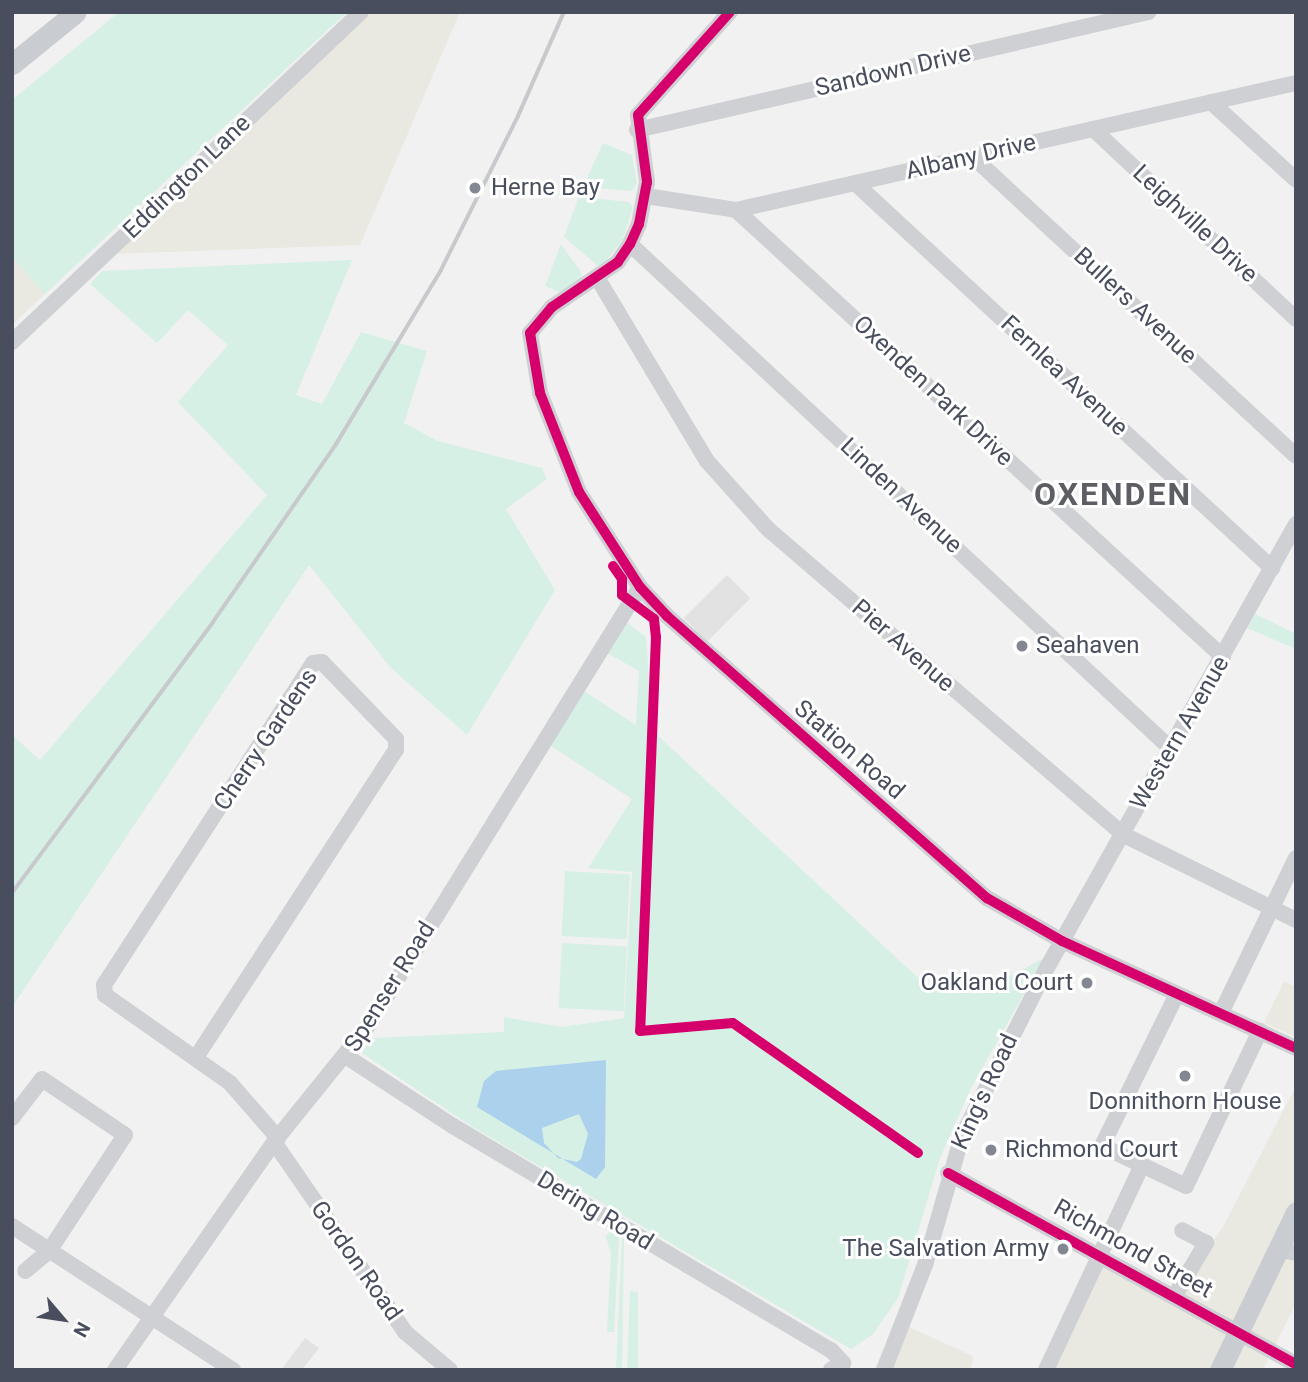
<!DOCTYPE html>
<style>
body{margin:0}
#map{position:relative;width:1308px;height:1382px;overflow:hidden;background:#f1f1f1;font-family:Roboto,sans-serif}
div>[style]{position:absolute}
.commercial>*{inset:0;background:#e9e9e1}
.education>*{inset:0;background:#e3e2e3;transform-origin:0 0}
.green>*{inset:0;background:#d6f0e5;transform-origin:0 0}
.water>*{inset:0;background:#abd1ed}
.minor>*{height:16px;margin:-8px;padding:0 8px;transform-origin:8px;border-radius:8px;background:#cfd0d3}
.major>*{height:21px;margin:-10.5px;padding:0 10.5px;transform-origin:10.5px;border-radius:10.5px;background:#c9ccd1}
.rail>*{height:3.5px;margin:-1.75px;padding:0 1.75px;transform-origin:1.75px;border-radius:1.75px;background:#c8c9cc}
.cycleway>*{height:10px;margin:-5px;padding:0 5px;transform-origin:5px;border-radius:5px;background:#d6006c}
.dots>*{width:19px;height:19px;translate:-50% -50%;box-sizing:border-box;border:4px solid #fff;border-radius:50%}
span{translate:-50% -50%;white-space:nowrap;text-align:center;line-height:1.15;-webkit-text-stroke:6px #fff;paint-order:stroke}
.street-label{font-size:24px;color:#484e5d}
.poi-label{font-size:24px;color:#484e5d}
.left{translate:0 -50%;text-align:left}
.right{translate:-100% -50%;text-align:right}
.district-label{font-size:32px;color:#5c5e64;font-weight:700;letter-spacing:2px}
.frame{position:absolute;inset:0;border:14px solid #484e5d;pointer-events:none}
.north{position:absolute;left:28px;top:1284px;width:70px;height:70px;-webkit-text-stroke:5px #fff;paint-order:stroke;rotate:119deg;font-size:19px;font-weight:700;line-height:28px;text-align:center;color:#484e5d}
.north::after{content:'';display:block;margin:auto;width:24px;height:32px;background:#484e5d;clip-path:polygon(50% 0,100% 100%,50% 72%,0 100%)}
</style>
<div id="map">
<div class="commercial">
<div style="clip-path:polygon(371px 12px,460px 12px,360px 245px,113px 254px)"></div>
<div style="clip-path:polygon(12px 257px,45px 294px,12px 325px)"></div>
<div style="clip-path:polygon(1284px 981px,1296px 987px,1296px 1037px,1264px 1023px)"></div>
<div style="clip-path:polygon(1296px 1086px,1296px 1303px,1263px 1370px,1038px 1370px,1091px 1255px,1175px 1298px,1224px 1225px)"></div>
<div style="clip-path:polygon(898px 1322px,973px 1356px,971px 1370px,874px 1370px)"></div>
</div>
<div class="education">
<div style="left:727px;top:575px;width:33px;height:61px;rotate:45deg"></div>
<div style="clip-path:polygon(305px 1338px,319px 1348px,302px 1370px,281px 1370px)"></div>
</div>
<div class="green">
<div style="clip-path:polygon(119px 12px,347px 12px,45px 294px,12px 257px,12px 100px)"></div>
<div style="clip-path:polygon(603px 143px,632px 155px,637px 183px,632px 191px,583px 187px)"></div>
<div style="clip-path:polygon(579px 197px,629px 202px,633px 207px,623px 239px,604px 264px,597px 265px,564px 237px)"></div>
<div style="clip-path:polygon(561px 244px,581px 272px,581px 280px,559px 292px,545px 286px)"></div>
<div style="clip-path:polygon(352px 260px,296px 395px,322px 404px,361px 332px,427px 351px,404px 423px,438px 441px,542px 468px,547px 479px,506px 509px,555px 590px,467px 735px,390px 667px,309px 565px,12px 1007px,12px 735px,40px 760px,267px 495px,178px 402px,228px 345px,188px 310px,157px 343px,90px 284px,102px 271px)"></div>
<div style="clip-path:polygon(1255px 614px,1296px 634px,1296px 649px,1247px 628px)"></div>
<div style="clip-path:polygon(625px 621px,646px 637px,653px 731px,931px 990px,999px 982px,1044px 958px,970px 1090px,940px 1158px,898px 1298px,873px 1334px,851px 1349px,471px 1126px,362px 1053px,372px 1038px,504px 1032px,504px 1017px,562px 1027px,624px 1018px,632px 872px,588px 868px,632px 799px,551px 746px,581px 689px,636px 725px,639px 671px,605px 652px)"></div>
<div style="left:565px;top:871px;width:65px;height:65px;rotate:3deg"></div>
<div style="left:562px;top:943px;width:65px;height:65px;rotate:3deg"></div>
<div style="clip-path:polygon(612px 1231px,619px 1237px,614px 1332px,607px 1332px,611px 1252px,605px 1236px)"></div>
<div style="clip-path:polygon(624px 1236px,622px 1370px,616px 1370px,622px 1238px)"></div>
<div style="clip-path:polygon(630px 1291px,638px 1292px,638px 1370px,627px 1370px)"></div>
</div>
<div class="water">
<div style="clip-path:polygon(evenodd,606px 1060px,605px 1167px,596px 1179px,477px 1107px,484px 1081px,496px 1071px,606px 1060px,579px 1114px,588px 1134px,581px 1159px,577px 1162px,558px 1158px,544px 1143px,542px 1128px,579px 1114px)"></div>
</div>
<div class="minor">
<div style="left:730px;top:12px;width:138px;rotate:131.8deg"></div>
<div style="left:638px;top:115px;width:68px;rotate:82.3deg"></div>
<div style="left:647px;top:182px;width:43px;rotate:100.8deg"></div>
<div style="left:639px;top:224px;width:22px;rotate:114deg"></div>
<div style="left:630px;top:244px;width:22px;rotate:124deg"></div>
<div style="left:618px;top:262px;width:80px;rotate:145.7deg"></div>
<div style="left:552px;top:307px;width:34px;rotate:130deg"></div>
<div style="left:530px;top:333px;width:61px;rotate:80.5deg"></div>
<div style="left:540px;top:393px;width:106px;rotate:68.5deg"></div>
<div style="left:579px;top:492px;width:113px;rotate:57.3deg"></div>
<div style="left:640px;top:587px;width:40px;rotate:47deg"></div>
<div style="left:667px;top:616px;width:427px;rotate:41.4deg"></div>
<div style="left:987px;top:898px;width:86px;rotate:29.8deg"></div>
<div style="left:1062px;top:941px;width:257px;rotate:24.6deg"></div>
<div style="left:1211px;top:102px;width:115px;rotate:42.5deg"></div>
<div style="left:1093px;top:129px;width:278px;rotate:43.1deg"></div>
<div style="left:637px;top:130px;width:525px;rotate:-12.98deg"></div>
<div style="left:973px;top:157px;width:440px;rotate:42.8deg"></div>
<div style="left:855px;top:183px;width:568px;rotate:42.72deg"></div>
<div style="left:646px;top:196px;width:91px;rotate:8.8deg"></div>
<div style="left:736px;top:210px;width:574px;rotate:-12.78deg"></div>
<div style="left:736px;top:210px;width:661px;rotate:42.55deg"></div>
<div style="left:630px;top:244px;width:740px;rotate:43.03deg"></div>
<div style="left:598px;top:279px;width:212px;rotate:59.1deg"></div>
<div style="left:707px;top:461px;width:91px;rotate:48.1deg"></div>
<div style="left:768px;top:529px;width:467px;rotate:40.7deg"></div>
<div style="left:1122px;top:834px;width:194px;rotate:26.3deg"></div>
<div style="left:12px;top:342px;width:480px;rotate:-43.4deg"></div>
<div style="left:1177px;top:994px;width:169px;rotate:116.3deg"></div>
<div style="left:1102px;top:1146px;width:93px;rotate:25.5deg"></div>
<div style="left:1186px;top:1186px;width:172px;rotate:-64.5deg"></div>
<div style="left:1221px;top:1013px;width:172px;rotate:-64.2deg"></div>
<div style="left:197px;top:1056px;width:365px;rotate:-57deg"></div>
<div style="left:396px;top:750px;width:11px;rotate:-90deg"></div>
<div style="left:396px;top:739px;width:107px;rotate:-133.9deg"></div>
<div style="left:322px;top:662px;width:9px;rotate:174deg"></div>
<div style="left:313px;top:663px;width:384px;rotate:123deg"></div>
<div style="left:104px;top:985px;width:10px;rotate:84deg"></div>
<div style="left:105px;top:995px;width:153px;rotate:35.1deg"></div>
<div style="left:230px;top:1083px;width:73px;rotate:48.9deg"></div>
<div style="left:347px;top:1057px;width:126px;rotate:33.1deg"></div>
<div style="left:453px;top:1126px;width:439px;rotate:30.7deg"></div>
<div style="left:831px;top:1350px;width:18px;rotate:47deg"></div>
<div style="left:843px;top:1363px;width:14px;rotate:150deg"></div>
<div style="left:12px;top:1118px;width:49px;rotate:-52.4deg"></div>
<div style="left:42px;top:1079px;width:100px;rotate:34deg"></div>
<div style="left:125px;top:1135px;width:139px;rotate:123.2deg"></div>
<div style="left:49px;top:1251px;width:31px;rotate:140deg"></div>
<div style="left:274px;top:1142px;width:231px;rotate:55.4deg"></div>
<div style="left:405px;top:1332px;width:59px;rotate:40.2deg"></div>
<div style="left:948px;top:1173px;width:397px;rotate:28.8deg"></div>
<div style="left:12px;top:1226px;width:264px;rotate:33.1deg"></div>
<div style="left:1277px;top:1249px;width:19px;rotate:12deg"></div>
<div style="left:1175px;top:1295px;width:61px;rotate:-59.2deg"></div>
<div style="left:1206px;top:1243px;width:27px;rotate:-152deg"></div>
<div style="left:115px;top:1370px;width:278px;rotate:-55.1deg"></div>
<div style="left:274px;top:1142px;width:153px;rotate:-51.1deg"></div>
<div style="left:370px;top:1023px;width:513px;rotate:-58.23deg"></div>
<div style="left:884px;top:1370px;width:113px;rotate:-68.7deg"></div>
<div style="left:925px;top:1265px;width:134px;rotate:-74deg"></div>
<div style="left:962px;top:1136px;width:191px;rotate:-63.2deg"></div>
<div style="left:1048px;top:966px;width:507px;rotate:-60.7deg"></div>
<div style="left:1046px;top:1370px;width:226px;rotate:-64.9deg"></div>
</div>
<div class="major">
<div style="left:12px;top:64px;width:82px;rotate:-39.1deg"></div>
<div style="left:1220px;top:1370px;width:175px;rotate:-64.3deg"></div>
</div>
<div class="rail">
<div style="left:12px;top:893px;width:337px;rotate:-53.4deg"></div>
<div style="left:213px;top:622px;width:214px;rotate:-55.3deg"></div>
<div style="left:335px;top:446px;width:205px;rotate:-58.9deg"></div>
<div style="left:441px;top:270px;width:172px;rotate:-63.4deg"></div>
<div style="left:518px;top:116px;width:114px;rotate:-66.1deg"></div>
</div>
<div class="cycleway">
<div style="left:730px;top:12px;width:138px;rotate:131.8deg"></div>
<div style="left:638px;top:115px;width:68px;rotate:82.3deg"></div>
<div style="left:647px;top:182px;width:43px;rotate:100.8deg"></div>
<div style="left:639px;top:224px;width:22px;rotate:114deg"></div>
<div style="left:630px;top:244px;width:22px;rotate:124deg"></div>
<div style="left:618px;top:262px;width:80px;rotate:145.7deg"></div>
<div style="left:552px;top:307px;width:34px;rotate:130deg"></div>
<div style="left:530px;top:333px;width:61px;rotate:80.5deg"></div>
<div style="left:540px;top:393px;width:106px;rotate:68.5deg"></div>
<div style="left:579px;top:492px;width:113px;rotate:57.3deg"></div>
<div style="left:640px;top:587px;width:40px;rotate:47deg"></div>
<div style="left:667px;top:616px;width:427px;rotate:41.4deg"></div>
<div style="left:987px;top:898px;width:86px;rotate:29.8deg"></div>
<div style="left:1062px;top:941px;width:257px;rotate:24.6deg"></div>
<div style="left:613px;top:566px;width:16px;rotate:55deg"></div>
<div style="left:622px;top:579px;width:16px;rotate:90deg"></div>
<div style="left:622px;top:595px;width:40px;rotate:37deg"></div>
<div style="left:654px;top:619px;width:18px;rotate:84deg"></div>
<div style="left:656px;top:637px;width:394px;rotate:92.3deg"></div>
<div style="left:640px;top:1031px;width:93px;rotate:-4.9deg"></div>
<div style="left:733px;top:1023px;width:226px;rotate:35.1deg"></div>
<div style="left:948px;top:1173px;width:397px;rotate:28.8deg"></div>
</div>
<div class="dots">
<div style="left:475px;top:188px;background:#838791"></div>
<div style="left:1022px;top:646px;background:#838791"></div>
<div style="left:1087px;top:983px;background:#838791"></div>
<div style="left:1185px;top:1076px;background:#838791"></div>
<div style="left:991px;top:1150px;background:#838791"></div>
<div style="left:1063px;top:1249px;background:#838791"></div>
</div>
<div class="street-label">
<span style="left:893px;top:71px;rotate:-13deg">Sandown Drive</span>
<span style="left:971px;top:157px;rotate:-13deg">Albany Drive</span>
<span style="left:187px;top:177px;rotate:-44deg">Eddington Lane</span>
<span style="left:1195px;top:224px;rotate:43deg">Leighville Drive</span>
<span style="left:1135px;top:306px;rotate:43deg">Bullers Avenue</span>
<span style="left:1064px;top:376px;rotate:43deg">Fernlea Avenue</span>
<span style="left:933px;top:391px;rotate:43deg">Oxenden Park Drive</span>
<span style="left:901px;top:496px;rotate:43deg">Linden Avenue</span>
<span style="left:903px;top:646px;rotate:41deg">Pier Avenue</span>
<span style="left:1180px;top:733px;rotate:-60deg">Western Avenue</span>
<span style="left:266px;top:740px;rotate:-56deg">Cherry Gardens</span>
<span style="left:849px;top:750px;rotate:41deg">Station Road</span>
<span style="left:390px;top:987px;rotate:-58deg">Spenser Road</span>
<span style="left:985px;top:1092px;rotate:-65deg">King's Road</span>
<span style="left:595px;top:1211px;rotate:31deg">Dering Road</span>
<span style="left:1133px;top:1249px;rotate:29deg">Richmond Street</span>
<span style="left:356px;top:1261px;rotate:55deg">Gordon Road</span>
</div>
<div class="poi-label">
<span class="left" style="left:491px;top:188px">Herne Bay</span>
<span class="left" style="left:1036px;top:646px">Seahaven</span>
<span class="right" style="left:1073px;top:983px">Oakland Court</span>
<span style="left:1185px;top:1102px">Donnithorn House</span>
<span class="left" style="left:1005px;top:1150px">Richmond Court</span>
<span class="right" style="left:1049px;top:1249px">The Salvation Army</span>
</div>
<div class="district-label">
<span style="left:1113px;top:494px">OXENDEN</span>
</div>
<div class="frame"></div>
<div class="north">N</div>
</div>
